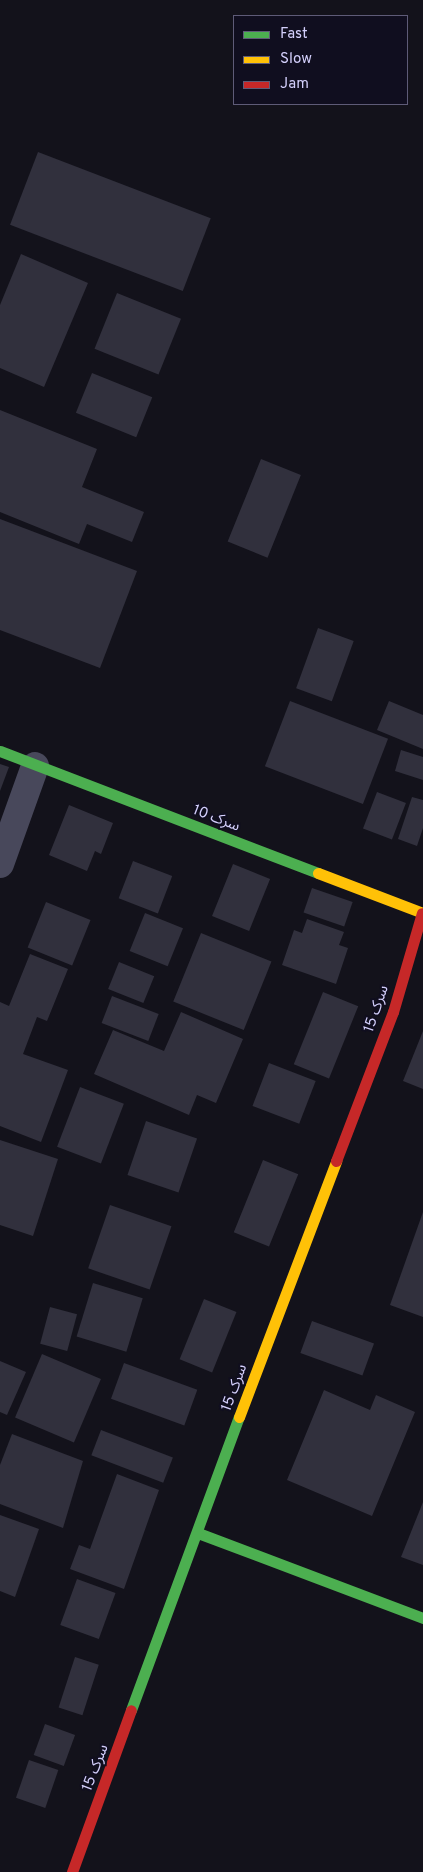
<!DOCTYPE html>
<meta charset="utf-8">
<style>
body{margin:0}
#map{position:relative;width:423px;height:1872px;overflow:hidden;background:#13121b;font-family:Overpass,"Noto Sans Arabic",sans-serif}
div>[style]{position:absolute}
.building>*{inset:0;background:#31303d;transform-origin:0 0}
.street>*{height:28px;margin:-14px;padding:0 14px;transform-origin:14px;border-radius:14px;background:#48485b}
.fast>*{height:11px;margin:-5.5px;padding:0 5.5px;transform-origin:5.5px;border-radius:5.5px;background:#4caf50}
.slow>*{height:11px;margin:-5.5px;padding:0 5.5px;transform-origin:5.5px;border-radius:5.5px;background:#ffc107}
.jam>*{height:11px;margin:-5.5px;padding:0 5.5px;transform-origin:5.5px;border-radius:5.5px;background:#c62828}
span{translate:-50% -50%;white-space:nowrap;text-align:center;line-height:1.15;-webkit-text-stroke:4px #100e1f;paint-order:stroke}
.street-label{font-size:15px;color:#d3cffb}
.legend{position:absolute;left:233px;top:15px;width:175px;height:90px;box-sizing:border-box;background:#100e1f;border:1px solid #5e5b77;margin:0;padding:6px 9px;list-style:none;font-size:15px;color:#d3cffb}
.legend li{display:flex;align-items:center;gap:10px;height:25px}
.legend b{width:25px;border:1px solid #5e5b77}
</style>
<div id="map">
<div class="building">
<div style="left:38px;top:152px;width:185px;height:78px;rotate:21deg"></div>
<div style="clip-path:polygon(21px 254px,88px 283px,44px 387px,0 368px,0 305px)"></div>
<div style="left:117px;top:293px;width:69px;height:60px;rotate:22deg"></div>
<div style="left:92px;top:373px;width:65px;height:43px;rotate:22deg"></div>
<div style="clip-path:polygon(0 410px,97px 449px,82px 487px,144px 512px,132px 542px,87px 524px,79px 544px,0 512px)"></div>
<div style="left:261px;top:459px;width:43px;height:89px;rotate:22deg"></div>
<div style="clip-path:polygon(0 519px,137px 571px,100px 668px,0 630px)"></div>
<div style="left:318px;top:628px;width:38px;height:64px;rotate:20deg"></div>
<div style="left:290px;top:701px;width:105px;height:70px;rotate:21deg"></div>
<div style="clip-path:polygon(389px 701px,423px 715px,423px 749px,377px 730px)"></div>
<div style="clip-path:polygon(401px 750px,423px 757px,423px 780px,395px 771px)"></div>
<div style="clip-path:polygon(0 764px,9px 767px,0 791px)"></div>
<div style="left:377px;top:792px;width:31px;height:39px;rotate:21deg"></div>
<div style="clip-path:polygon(412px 797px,423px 800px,423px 828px,417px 846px,398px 839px)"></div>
<div style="clip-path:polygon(69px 805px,113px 823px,101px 854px,95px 851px,87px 871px,49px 855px)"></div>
<div style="left:133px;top:861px;width:42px;height:40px;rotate:21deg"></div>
<div style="left:233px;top:864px;width:40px;height:56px;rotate:22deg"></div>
<div style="left:312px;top:888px;width:43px;height:26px;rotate:19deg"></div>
<div style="left:46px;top:902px;width:48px;height:49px;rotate:22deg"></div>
<div style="left:145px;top:913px;width:41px;height:41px;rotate:22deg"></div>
<div style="clip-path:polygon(307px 919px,344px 932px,339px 945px,348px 948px,336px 984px,282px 965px,294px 930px,302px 933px)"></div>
<div style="left:201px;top:933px;width:76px;height:74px;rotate:22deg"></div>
<div style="clip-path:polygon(30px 954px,68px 969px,47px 1021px,37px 1017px,23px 1054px,68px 1070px,41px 1142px,0 1126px,0 1002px,9px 1006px)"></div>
<div style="left:119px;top:962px;width:38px;height:29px;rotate:22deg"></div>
<div style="left:323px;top:992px;width:38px;height:78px;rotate:22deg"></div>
<div style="left:112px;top:996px;width:50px;height:29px;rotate:21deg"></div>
<div style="clip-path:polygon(181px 1012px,243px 1039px,216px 1103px,197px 1095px,189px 1115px,94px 1074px,113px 1030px,164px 1051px)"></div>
<div style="clip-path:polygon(423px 1031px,423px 1089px,403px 1081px)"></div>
<div style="left:269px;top:1063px;width:50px;height:46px;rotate:21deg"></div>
<div style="left:80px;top:1087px;width:47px;height:64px;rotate:21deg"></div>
<div style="left:146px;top:1121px;width:54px;height:57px;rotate:19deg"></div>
<div style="clip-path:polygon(0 1140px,58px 1159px,33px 1236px,0 1225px)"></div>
<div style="left:263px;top:1160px;width:38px;height:78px;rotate:22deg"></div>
<div style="left:110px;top:1205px;width:65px;height:67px;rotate:19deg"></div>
<div style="clip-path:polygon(423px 1212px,423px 1317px,390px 1305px)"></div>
<div style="left:93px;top:1283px;width:52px;height:56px;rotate:17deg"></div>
<div style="left:204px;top:1299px;width:35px;height:65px;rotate:22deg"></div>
<div style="left:50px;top:1307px;width:28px;height:38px;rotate:15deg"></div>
<div style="left:312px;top:1321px;width:66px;height:34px;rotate:20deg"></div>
<div style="left:42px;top:1354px;width:64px;height:69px;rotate:23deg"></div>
<div style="clip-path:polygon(0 1361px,26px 1372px,7px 1415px,0 1412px)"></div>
<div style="left:124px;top:1363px;width:78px;height:38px;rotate:20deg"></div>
<div style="clip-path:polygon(324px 1390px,370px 1410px,376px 1395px,415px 1412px,372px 1516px,287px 1480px)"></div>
<div style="left:101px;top:1430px;width:77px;height:27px;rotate:21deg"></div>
<div style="clip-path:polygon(12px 1434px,83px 1461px,63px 1528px,0 1504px,0 1465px)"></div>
<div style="clip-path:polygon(117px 1474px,159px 1490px,124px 1589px,70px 1569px,79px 1545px,90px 1549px)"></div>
<div style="clip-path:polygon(423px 1502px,423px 1565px,401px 1557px)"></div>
<div style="clip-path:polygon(0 1515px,39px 1529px,15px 1597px,0 1591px)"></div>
<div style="left:77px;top:1579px;width:41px;height:49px;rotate:20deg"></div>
<div style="left:75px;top:1657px;width:25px;height:53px;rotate:18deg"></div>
<div style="left:45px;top:1724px;width:32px;height:33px;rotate:20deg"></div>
<div style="left:29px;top:1760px;width:31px;height:40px;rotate:19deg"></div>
</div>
<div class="street">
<div style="left:0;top:864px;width:104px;rotate:-70.3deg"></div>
</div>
<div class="fast">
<div style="left:0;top:751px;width:341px;rotate:21deg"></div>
<div style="left:198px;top:1533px;width:241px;rotate:20.7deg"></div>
<div style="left:131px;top:1710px;width:312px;rotate:-69.8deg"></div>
</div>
<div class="slow">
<div style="left:318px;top:873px;width:112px;rotate:20.9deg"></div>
<div style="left:239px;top:1417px;width:274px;rotate:-69.2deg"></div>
</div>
<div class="jam">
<div style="left:336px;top:1161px;width:160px;rotate:-69.1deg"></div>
<div style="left:393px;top:1012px;width:103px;rotate:-73.7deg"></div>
<div style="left:72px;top:1872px;width:172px;rotate:-70deg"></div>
</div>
<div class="street-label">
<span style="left:216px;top:819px;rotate:21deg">سرک 10</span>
<span style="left:377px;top:1009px;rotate:-71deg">سرک 15</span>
<span style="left:235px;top:1388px;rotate:-70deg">سرک 15</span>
<span style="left:96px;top:1768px;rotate:-69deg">سرک 15</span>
</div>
<ul class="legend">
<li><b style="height:6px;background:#4caf50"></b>Fast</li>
<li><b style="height:6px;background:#ffc107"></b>Slow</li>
<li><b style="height:6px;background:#c62828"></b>Jam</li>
</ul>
</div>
